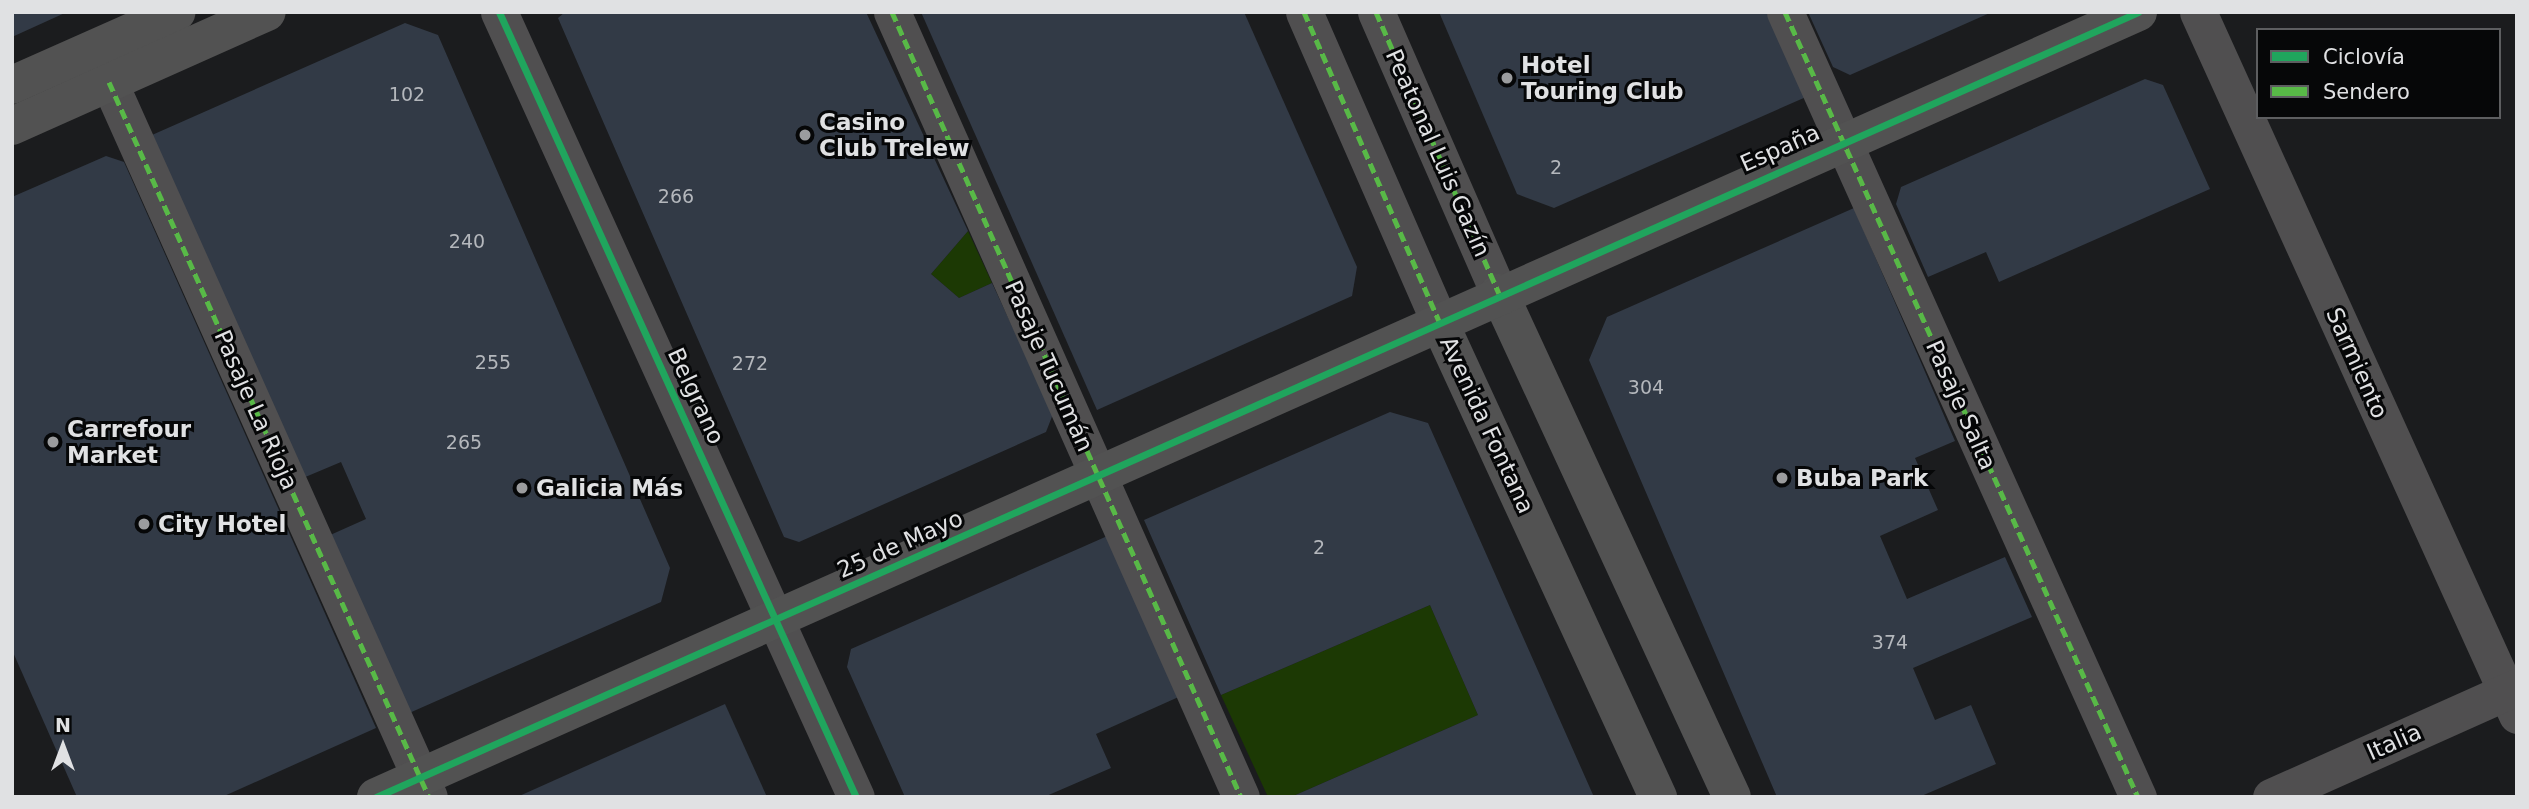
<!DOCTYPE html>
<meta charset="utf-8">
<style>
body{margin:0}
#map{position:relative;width:2529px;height:809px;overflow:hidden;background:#1b1c1e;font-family:"DejaVu Sans",sans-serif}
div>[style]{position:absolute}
.green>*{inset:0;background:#1c3904}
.building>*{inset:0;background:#323a46}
.street>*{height:37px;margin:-18.5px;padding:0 18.5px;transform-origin:18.5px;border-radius:18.5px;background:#504f50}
.secondary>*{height:38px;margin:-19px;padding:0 19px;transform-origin:19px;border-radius:19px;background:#525252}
.quiet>*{height:5px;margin-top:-2.5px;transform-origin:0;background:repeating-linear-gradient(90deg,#58b947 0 10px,transparent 0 15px)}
.cycleway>*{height:7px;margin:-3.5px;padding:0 3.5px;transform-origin:3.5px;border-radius:3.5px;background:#20a55d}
.dots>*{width:19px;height:19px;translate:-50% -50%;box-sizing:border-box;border:4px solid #060708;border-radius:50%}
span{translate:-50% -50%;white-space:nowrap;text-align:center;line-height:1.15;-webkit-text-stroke:6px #060708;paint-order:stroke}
.number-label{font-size:19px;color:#b4b7bc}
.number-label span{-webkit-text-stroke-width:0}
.poi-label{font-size:23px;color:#e0e1e3;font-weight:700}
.left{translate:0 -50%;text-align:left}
.street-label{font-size:23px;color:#e0e1e3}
.frame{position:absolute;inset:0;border:14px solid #e0e1e3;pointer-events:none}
.legend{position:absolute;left:2256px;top:28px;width:245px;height:91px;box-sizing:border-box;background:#060708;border:2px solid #5d5e60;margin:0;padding:9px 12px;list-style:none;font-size:21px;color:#e0e1e3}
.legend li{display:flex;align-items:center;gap:14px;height:35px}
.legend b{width:35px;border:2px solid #5d5e60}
.north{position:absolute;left:28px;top:711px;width:70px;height:70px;-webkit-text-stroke:5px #060708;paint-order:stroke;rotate:0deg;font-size:19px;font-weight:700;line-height:28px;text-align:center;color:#e0e1e3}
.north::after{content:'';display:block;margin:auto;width:24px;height:32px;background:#e0e1e3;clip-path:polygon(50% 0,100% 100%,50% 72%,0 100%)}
</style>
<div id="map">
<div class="green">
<div style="clip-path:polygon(968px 231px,992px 283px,959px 298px,931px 274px)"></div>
<div style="clip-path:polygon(1430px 605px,1478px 715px,1291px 797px,1268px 797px,1221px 695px)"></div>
</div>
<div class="building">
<div style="clip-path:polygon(12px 12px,67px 12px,12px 37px)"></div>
<div style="clip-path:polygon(565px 12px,866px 12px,968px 231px,931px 274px,959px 298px,992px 283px,1053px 414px,1046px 432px,799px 542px,784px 537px,558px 18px)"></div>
<div style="clip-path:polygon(921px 12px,1244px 12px,1357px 267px,1352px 296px,1097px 410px)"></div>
<div style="clip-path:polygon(1439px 12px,1767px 12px,1806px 97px,1554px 208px,1517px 194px)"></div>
<div style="clip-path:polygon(1808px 12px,1992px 12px,1850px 75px,1833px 67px)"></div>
<div style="clip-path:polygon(405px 23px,438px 35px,670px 568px,661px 602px,407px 714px,328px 536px,366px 519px,341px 462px,303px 478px,152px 135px)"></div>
<div style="clip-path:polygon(2145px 79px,2163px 85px,2210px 189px,1999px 282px,1986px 252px,1928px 277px,1896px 204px,1901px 187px)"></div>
<div style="clip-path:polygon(106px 156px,124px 162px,376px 728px,222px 797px,77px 797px,12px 650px,12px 197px)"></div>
<div style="clip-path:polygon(1854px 208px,1955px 441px,1915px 458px,1938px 510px,1880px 536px,1907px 599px,2005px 557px,2032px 617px,1913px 668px,1935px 720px,1971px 705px,1996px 764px,1919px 797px,1777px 797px,1589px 360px,1607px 317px)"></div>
<div style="clip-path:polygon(1390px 412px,1428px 423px,1594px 797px,1291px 797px,1478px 715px,1430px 605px,1221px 695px,1144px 520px)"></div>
<div style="clip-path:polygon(1112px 534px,1183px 695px,1096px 734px,1111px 768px,1044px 797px,905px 797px,847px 667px,851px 649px)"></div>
<div style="clip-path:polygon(725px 704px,767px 797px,517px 797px,584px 767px)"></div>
</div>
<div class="street">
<div style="left:499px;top:12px;width:862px;rotate:65.55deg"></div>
<div style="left:892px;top:12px;width:859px;rotate:66.03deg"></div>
<div style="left:1304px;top:12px;width:343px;rotate:66.4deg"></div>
<div style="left:1376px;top:12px;width:307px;rotate:66.4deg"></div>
<div style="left:1785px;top:12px;width:861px;rotate:65.79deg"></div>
<div style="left:2198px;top:12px;width:772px;rotate:65.59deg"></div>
<div style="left:109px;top:82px;width:783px;rotate:65.89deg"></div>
<div style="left:2271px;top:797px;width:269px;rotate:-24.1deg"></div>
</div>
<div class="secondary">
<div style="left:12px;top:85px;width:180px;rotate:-23.9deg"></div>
<div style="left:12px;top:126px;width:279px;rotate:-24.1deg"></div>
<div style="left:1499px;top:293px;width:555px;rotate:65.19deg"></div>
<div style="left:1441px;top:326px;width:519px;rotate:65.26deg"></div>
<div style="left:376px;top:797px;width:1929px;rotate:-24.01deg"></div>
</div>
<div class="quiet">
<div style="left:892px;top:12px;width:859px;rotate:66.03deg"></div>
<div style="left:1304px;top:12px;width:343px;rotate:66.4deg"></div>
<div style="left:1376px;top:12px;width:307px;rotate:66.4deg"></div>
<div style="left:1785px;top:12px;width:861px;rotate:65.79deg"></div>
<div style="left:109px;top:82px;width:783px;rotate:65.89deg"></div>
</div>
<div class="cycleway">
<div style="left:499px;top:12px;width:862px;rotate:65.55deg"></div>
<div style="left:376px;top:797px;width:1929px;rotate:-24.01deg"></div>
</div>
<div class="dots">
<div style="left:1507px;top:78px;background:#9b9c9e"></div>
<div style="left:805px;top:135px;background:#9b9c9e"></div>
<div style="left:53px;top:442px;background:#9b9c9e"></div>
<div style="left:1782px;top:478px;background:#9b9c9e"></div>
<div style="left:522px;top:488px;background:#9b9c9e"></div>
<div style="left:144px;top:524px;background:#9b9c9e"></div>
</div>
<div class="number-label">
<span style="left:407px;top:95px">102</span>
<span style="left:1556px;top:168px">2</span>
<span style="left:676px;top:197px">266</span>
<span style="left:467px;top:242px">240</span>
<span style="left:493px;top:363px">255</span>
<span style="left:750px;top:364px">272</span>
<span style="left:1646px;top:388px">304</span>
<span style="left:464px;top:443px">265</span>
<span style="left:1319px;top:548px">2</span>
<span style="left:1890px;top:643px">374</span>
</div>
<div class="poi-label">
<span class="left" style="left:1521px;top:78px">Hotel<br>Touring Club</span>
<span class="left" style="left:819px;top:135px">Casino<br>Club Trelew</span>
<span class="left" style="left:67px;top:442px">Carrefour<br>Market</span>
<span class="left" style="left:1796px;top:478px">Buba Park</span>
<span class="left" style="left:536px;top:488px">Galicia Más</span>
<span class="left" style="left:158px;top:524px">City Hotel</span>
</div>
<div class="street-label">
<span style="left:1780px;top:148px;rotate:-24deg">España</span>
<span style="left:1438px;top:153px;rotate:66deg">Peatonal Luis Gazín</span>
<span style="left:2357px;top:363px;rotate:66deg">Sarmiento</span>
<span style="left:1049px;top:366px;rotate:66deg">Pasaje Tucumán</span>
<span style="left:696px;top:396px;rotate:65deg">Belgrano</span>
<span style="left:1961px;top:405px;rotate:66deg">Pasaje Salta</span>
<span style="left:256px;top:410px;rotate:66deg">Pasaje La Rioja</span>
<span style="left:1487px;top:425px;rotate:65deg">Avenida Fontana</span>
<span style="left:900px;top:544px;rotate:-24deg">25 de Mayo</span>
<span style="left:2394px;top:742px;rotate:-24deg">Italia</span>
</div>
<div class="frame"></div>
<ul class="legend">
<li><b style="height:9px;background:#20a55d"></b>Ciclovía</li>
<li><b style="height:9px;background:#58b947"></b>Sendero</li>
</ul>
<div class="north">N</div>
</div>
